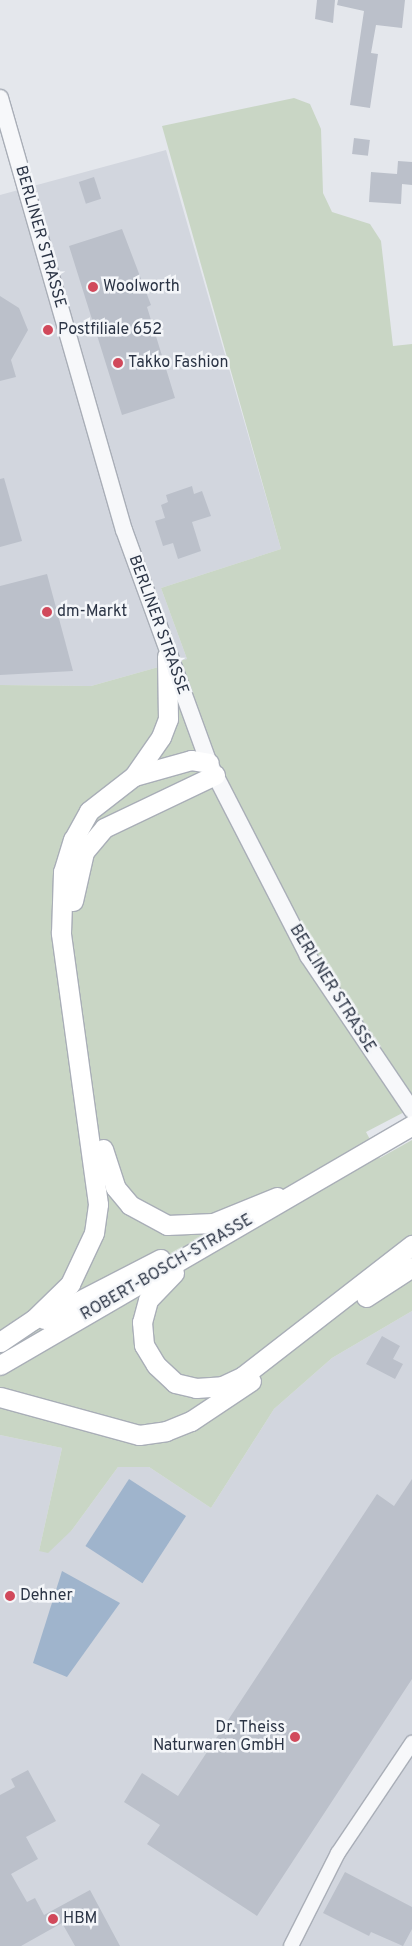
<!DOCTYPE html>
<style>
body{margin:0}
#map{position:relative;width:412px;height:1946px;overflow:hidden;background:#e4e7ec;font-family:Overpass,sans-serif}
div>[style]{position:absolute}
.built>*{inset:0;background:#d2d6de}
.green>*{inset:0;background:#c9d6c5}
.water>*{inset:0;background:#9fb4cc;transform-origin:0 0}
.building>*{inset:0;background:#bbc0ca;transform-origin:0 0}
.roads{filter:drop-shadow(1px 0 #a9aeb7) drop-shadow(-1px 0 #a9aeb7) drop-shadow(0 1px #a9aeb7) drop-shadow(0 -1px #a9aeb7)}
.minor>*{height:14px;margin:-7px;padding:0 7px;transform-origin:7px;border-radius:7px;background:#f7f8fa}
.tertiary>*{height:16px;margin:-8px;padding:0 8px;transform-origin:8px;border-radius:8px;background:#f7f8fa}
.secondary>*{height:19px;margin:-9.5px;padding:0 9.5px;transform-origin:9.5px;border-radius:9.5px;background:#fff}
.dots>*{width:14px;height:14px;translate:-50% -50%;box-sizing:border-box;border:2px solid #f4f6f9;border-radius:50%}
span{translate:-50% -50%;white-space:nowrap;text-align:center;line-height:1.15;-webkit-text-stroke:5px #f4f6f9;paint-order:stroke}
.street-label{font-size:16px;color:#2b3445}
.poi-label{font-size:16px;color:#2b3445}
.left{translate:0 -50%;text-align:left}
.right{translate:-100% -50%;text-align:right}
</style>
<div id="map">
<div class="built">
<div style="clip-path:polygon(166px 150px,281px 549px,161px 588px,187px 659px,91px 686px,0 685px,0 195px)"></div>
<div style="clip-path:polygon(412px 1311px,412px 1946px,0 1946px,0 1435px,62px 1448px,39px 1551px,72px 1530px,118px 1467px,149px 1467px,211px 1508px,274px 1409px,332px 1358px)"></div>
</div>
<div class="green">
<div style="clip-path:polygon(294px 98px,310px 104px,321px 129px,323px 193px,332px 212px,370px 224px,381px 241px,393px 346px,412px 344px,412px 1108px,366px 1132px,380px 1158px,412px 1140px,412px 1311px,332px 1358px,274px 1409px,211px 1508px,149px 1467px,118px 1467px,72px 1530px,48px 1553px,39px 1551px,62px 1448px,0 1435px,0 685px,91px 686px,187px 659px,161px 588px,281px 549px,162px 126px)"></div>
</div>
<div class="water">
<div style="left:129px;top:1479px;width:68px;height:80px;rotate:33deg"></div>
<div style="clip-path:polygon(62px 1571px,120px 1603px,67px 1677px,33px 1663px)"></div>
</div>
<div class="building">
<div style="clip-path:polygon(317px 0,335px 0,333px 23px,315px 19px)"></div>
<div style="clip-path:polygon(338px 0,405px 0,402px 28px,376px 25px,371px 53px,378px 54px,370px 108px,350px 105px,364px 11px,337px 5px)"></div>
<div style="left:354px;top:138px;width:16px;height:16px;rotate:7deg"></div>
<div style="clip-path:polygon(398px 161px,412px 162px,412px 185px,402px 184px,401px 204px,369px 202px,371px 172px,397px 174px)"></div>
<div style="left:94px;top:177px;width:23px;height:16px;rotate:72deg"></div>
<div style="clip-path:polygon(122px 229px,151px 305px,147px 307px,175px 398px,122px 415px,69px 246px)"></div>
<div style="clip-path:polygon(0 296px,19px 308px,28px 330px,11px 360px,16px 377px,0 381px)"></div>
<div style="clip-path:polygon(4px 478px,22px 541px,0 547px,0 479px)"></div>
<div style="clip-path:polygon(192px 486px,194px 494px,202px 491px,211px 516px,192px 522px,201px 551px,178px 559px,173px 543px,163px 546px,155px 521px,165px 518px,161px 505px,168px 502px,166px 495px)"></div>
<div style="clip-path:polygon(47px 574px,73px 671px,0 675px,0 586px)"></div>
<div style="clip-path:polygon(382px 1336px,400px 1346px,393px 1359px,403px 1364px,395px 1379px,366px 1364px)"></div>
<div style="clip-path:polygon(412px 1479px,412px 1679px,257px 1916px,147px 1844px,160px 1825px,124px 1802px,142px 1773px,178px 1796px,377px 1494px,394px 1506px)"></div>
<div style="clip-path:polygon(28px 1770px,56px 1821px,26px 1837px,38px 1859px,11px 1874px,27px 1902px,35px 1898px,44px 1915px,90px 1890px,120px 1946px,75px 1946px,62px 1923px,21px 1946px,0 1946px,0 1795px,15px 1787px,11px 1779px)"></div>
<div style="clip-path:polygon(345px 1872px,412px 1907px,412px 1929px,403px 1946px,371px 1932px,369px 1936px,323px 1913px)"></div>
</div>
<div class="roads">
<div class="minor">
<div style="left:291px;top:1946px;width:104px;rotate:-63.2deg"></div>
<div style="left:338px;top:1853px;width:133px;rotate:-56.1deg"></div>
</div>
<div class="tertiary">
<div style="left:0;top:98px;width:449px;rotate:74deg"></div>
<div style="left:124px;top:530px;width:248px;rotate:70deg"></div>
<div style="left:209px;top:763px;width:217px;rotate:62.8deg"></div>
<div style="left:308px;top:956px;width:186px;rotate:56deg"></div>
</div>
<div class="secondary">
<div style="left:134px;top:776px;width:47px;rotate:-55.3deg"></div>
<div style="left:161px;top:737px;width:19px;rotate:-69deg"></div>
<div style="left:168px;top:719px;width:63px;rotate:-90.9deg"></div>
<div style="left:73px;top:901px;width:50px;rotate:-77.3deg"></div>
<div style="left:84px;top:852px;width:31px;rotate:-50deg"></div>
<div style="left:104px;top:828px;width:123px;rotate:-25.5deg"></div>
<div style="left:103px;top:1149px;width:40px;rotate:72deg"></div>
<div style="left:115px;top:1187px;width:23px;rotate:50deg"></div>
<div style="left:130px;top:1205px;width:42px;rotate:28.4deg"></div>
<div style="left:167px;top:1225px;width:46px;rotate:-2.5deg"></div>
<div style="left:213px;top:1223px;width:69px;rotate:-22.1deg"></div>
<div style="left:174px;top:1273px;width:37px;rotate:134deg"></div>
<div style="left:148px;top:1300px;width:23px;rotate:105deg"></div>
<div style="left:142px;top:1322px;width:23px;rotate:85deg"></div>
<div style="left:144px;top:1345px;width:23px;rotate:59deg"></div>
<div style="left:156px;top:1365px;width:26px;rotate:43deg"></div>
<div style="left:175px;top:1383px;width:22px;rotate:13deg"></div>
<div style="left:196px;top:1388px;width:26px;rotate:-4deg"></div>
<div style="left:222px;top:1386px;width:23px;rotate:-25deg"></div>
<div style="left:243px;top:1376px;width:214px;rotate:-37.8deg"></div>
<div style="left:366px;top:1297px;width:55px;rotate:-33.1deg"></div>
<div style="left:44px;top:1319px;width:131px;rotate:-27.3deg"></div>
<div style="left:0;top:1342px;width:40px;rotate:-34deg"></div>
<div style="left:33px;top:1320px;width:52px;rotate:-44.2deg"></div>
<div style="left:70px;top:1284px;width:56px;rotate:-64.8deg"></div>
<div style="left:94px;top:1233px;width:29px;rotate:-82deg"></div>
<div style="left:98px;top:1204px;width:274px;rotate:-97.8deg"></div>
<div style="left:61px;top:933px;width:61px;rotate:-88.1deg"></div>
<div style="left:63px;top:872px;width:34px;rotate:-73deg"></div>
<div style="left:73px;top:840px;width:33px;rotate:-61deg"></div>
<div style="left:89px;top:811px;width:57px;rotate:-37.9deg"></div>
<div style="left:134px;top:776px;width:59px;rotate:-15.7deg"></div>
<div style="left:191px;top:760px;width:18px;rotate:9deg"></div>
<div style="left:0;top:1365px;width:477px;rotate:-30.2deg"></div>
<div style="left:0;top:1397px;width:144px;rotate:15.3deg"></div>
<div style="left:139px;top:1435px;width:27px;rotate:-8deg"></div>
<div style="left:166px;top:1431px;width:27px;rotate:-22deg"></div>
<div style="left:191px;top:1421px;width:72px;rotate:-33.7deg"></div>
</div>
</div>
<div class="dots">
<div style="left:93px;top:287px;background:#d1495b"></div>
<div style="left:48px;top:330px;background:#d1495b"></div>
<div style="left:118px;top:363px;background:#d1495b"></div>
<div style="left:47px;top:612px;background:#d1495b"></div>
<div style="left:10px;top:1596px;background:#d1495b"></div>
<div style="left:295px;top:1737px;background:#d1495b"></div>
<div style="left:53px;top:1919px;background:#d1495b"></div>
</div>
<div class="street-label">
<span style="left:40px;top:237px;rotate:74deg">BERLINER STRASSE</span>
<span style="left:158px;top:625px;rotate:70deg">BERLINER STRASSE</span>
<span style="left:332px;top:989px;rotate:58deg">BERLINER STRASSE</span>
<span style="left:167px;top:1268px;rotate:-30deg">ROBERT-BOSCH-STRASSE</span>
</div>
<div class="poi-label">
<span class="left" style="left:103px;top:287px">Woolworth</span>
<span class="left" style="left:58px;top:330px">Postfiliale 652</span>
<span class="left" style="left:128px;top:363px">Takko Fashion</span>
<span class="left" style="left:57px;top:612px">dm-Markt</span>
<span class="left" style="left:20px;top:1596px">Dehner</span>
<span class="right" style="left:285px;top:1737px">Dr. Theiss<br>Naturwaren GmbH</span>
<span class="left" style="left:63px;top:1919px">HBM</span>
</div>
</div>
